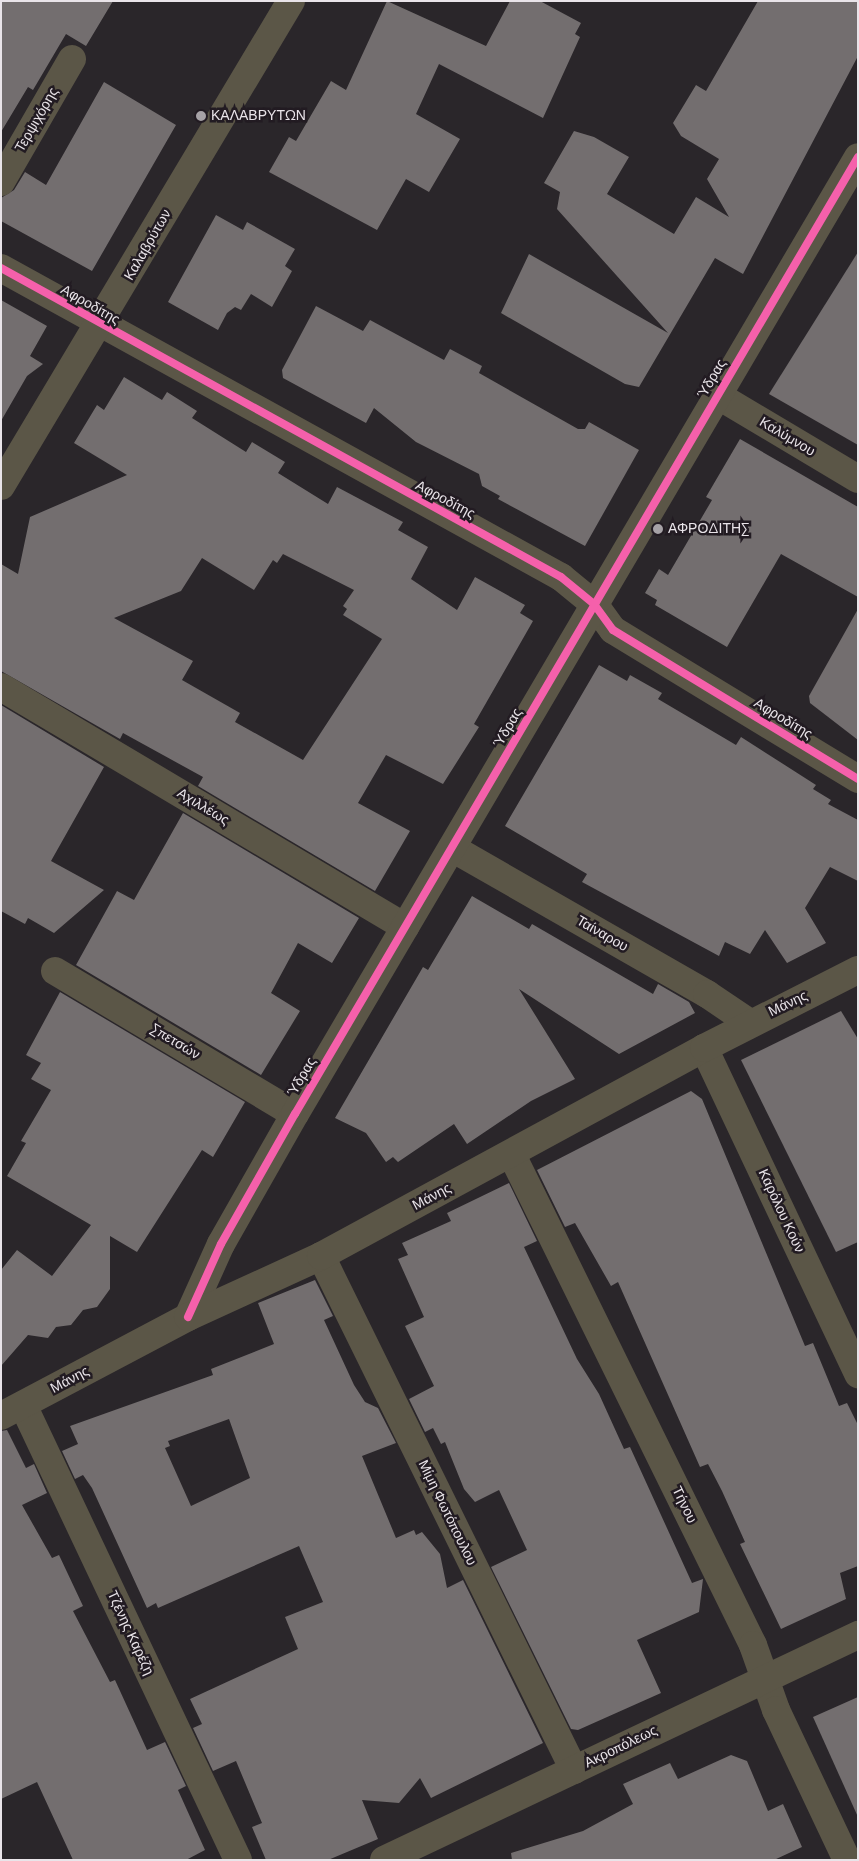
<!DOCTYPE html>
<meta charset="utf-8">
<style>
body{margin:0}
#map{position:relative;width:859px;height:1861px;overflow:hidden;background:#2a262a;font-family:"Nunito Sans",sans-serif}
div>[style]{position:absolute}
.building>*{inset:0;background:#736e6f}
.minor>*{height:28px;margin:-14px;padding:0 14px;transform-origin:14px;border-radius:14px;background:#5b5647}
.cycleway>*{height:8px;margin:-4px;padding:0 4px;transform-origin:4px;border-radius:4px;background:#f560ab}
.dots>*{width:14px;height:14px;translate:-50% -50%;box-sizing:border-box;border:2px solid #221b22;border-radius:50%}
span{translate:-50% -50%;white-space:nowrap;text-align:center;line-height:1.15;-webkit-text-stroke:5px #221b22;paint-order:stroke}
.poi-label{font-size:14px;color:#e9e4e9}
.left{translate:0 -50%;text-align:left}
.street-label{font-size:14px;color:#e9e4e9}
.frame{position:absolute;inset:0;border:2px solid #e9e4e9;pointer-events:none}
</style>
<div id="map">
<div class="building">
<div style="clip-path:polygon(1px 1px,113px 1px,86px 46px,66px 34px,33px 90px,28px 87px,1px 132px)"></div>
<div style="clip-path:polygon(387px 1px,486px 46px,510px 1px,540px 1px,581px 23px,575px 34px,580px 37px,543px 118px,439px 64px,416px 114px,460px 139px,429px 192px,406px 179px,377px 230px,269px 172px,289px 137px,296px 141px,331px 81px,346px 90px)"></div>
<div style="clip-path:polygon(758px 1px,858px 1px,858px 56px,743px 274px,715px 258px,639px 387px,625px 384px,501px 313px,529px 254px,668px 333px,557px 209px,560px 192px,544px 183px,574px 131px,594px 137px,629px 157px,607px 194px,674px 234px,696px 197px,729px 217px,707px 179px,719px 159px,681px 136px,673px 123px,696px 85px,706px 91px)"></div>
<div style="clip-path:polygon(104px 82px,176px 125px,92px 271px,1px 221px,1px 198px,14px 190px,25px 172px,46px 185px)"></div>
<div style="clip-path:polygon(216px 215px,243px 230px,247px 222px,295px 249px,285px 266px,292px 271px,272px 307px,251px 294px,241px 310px,235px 307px,227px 313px,218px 330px,168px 302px)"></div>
<div style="clip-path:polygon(858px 252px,858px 445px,769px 394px)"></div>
<div style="clip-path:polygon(1px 300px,47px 326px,30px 356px,43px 364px,27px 376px,1px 421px)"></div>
<div style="clip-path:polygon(316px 306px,363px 331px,370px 320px,444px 360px,450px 349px,482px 366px,479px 373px,578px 429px,585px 429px,589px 422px,639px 450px,585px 546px,498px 499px,500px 496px,482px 486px,479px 474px,416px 442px,374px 408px,366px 423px,283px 378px,282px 370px)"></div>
<div style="clip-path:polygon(evenodd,124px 377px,162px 400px,167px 392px,197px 411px,192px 418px,246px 452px,252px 442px,285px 462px,278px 473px,328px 504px,337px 487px,403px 522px,398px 530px,428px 547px,411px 579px,457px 610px,475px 577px,525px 605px,520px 613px,533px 621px,474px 724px,479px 727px,443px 784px,386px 755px,358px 803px,410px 831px,375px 891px,198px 786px,203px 777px,123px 733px,120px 739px,1px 671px,1px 564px,18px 574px,30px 517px,127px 475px,74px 443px,97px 405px,104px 410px,124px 377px,283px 554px,354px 590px,343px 606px,347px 609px,343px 615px,382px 639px,303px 760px,235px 722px,240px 713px,182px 680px,193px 661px,114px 618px,181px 591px,202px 558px,254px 590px,273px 560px,277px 563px,283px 554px)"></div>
<div style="clip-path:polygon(740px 439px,858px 507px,858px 597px,781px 554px,727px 647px,655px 605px,657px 600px,645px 593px,659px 569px,668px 575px,712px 500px,706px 497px)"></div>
<div style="clip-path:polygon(858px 609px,858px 740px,810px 703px,809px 696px)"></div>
<div style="clip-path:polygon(599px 665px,627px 681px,630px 675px,662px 693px,658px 699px,736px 745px,741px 737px,816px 785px,813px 789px,831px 800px,828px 804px,858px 820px,858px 881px,830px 867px,805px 908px,826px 943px,787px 963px,765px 930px,750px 954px,725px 942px,719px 956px,582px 882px,587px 874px,505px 826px)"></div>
<div style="clip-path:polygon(1px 705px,104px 767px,51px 861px,104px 890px,54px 933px,28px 918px,25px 924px,1px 911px)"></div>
<div style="clip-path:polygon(183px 813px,359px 918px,332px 963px,298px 943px,271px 993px,300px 1011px,261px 1075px,76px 965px,117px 891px,134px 900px)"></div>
<div style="clip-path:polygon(472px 896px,529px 929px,532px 924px,653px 994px,658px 984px,689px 1002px,695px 1013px,619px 1054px,519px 989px,575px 1079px,531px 1101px,467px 1144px,454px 1124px,398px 1162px,393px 1157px,386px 1162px,366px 1133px,335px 1118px,423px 967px,428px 970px)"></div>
<div style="clip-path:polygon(60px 992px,245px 1102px,213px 1157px,202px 1150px,137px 1252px,110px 1236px,110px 1289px,97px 1307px,83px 1310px,71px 1325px,56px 1327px,48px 1338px,28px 1335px,1px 1366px,1px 1270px,17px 1250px,52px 1276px,91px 1225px,7px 1176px,26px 1143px,21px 1141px,51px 1090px,31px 1079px,41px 1063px,26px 1055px)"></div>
<div style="clip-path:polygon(841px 1011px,858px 1039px,858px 1242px,836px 1252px,741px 1060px)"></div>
<div style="clip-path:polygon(691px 1091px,702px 1099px,805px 1346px,813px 1343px,839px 1406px,847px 1403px,858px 1425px,858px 1566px,840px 1573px,846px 1599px,781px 1629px,740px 1544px,745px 1542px,722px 1491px,708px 1464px,700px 1467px,618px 1282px,611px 1286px,575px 1223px,565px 1227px,537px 1170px)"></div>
<div style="clip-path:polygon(509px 1183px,537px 1241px,524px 1247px,577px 1359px,599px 1394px,624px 1449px,630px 1447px,692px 1583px,703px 1579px,699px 1612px,637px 1640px,661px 1693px,578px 1730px,571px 1729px,491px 1567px,527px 1550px,499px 1490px,475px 1502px,464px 1489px,445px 1442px,441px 1444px,433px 1428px,425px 1432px,409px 1399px,434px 1386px,405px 1326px,424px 1317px,398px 1259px,408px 1255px,402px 1243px,451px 1221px,447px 1213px)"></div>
<div style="clip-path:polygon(evenodd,315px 1280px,333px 1316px,324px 1320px,354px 1385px,365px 1402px,378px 1408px,396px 1443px,362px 1456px,396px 1538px,414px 1530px,416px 1535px,422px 1532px,440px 1554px,447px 1588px,463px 1580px,543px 1743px,431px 1798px,420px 1778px,399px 1803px,362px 1800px,378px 1839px,328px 1860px,266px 1860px,252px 1827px,262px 1823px,236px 1761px,213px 1771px,193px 1728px,202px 1724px,190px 1699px,298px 1649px,285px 1617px,323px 1602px,299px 1546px,158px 1608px,156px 1603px,147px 1608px,92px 1488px,83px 1475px,75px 1479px,62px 1451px,78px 1444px,70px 1426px,213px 1375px,211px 1369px,274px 1344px,258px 1303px,315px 1280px,229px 1419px,250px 1478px,191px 1506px,165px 1448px,170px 1446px,168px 1441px,229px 1419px)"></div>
<div style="clip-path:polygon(7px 1430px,26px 1468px,34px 1464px,47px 1493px,22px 1505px,52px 1558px,59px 1555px,83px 1606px,73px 1611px,110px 1682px,115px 1680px,147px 1750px,165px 1742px,186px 1786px,178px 1790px,205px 1850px,186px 1860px,73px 1860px,37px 1782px,1px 1799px,1px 1431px)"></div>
<div style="clip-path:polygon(858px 1697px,858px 1817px,813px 1717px)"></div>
<div style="clip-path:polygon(731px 1755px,747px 1761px,768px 1811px,783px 1804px,802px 1847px,774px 1860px,512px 1860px,511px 1853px,583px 1831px,633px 1804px,623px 1784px,670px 1763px,678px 1779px)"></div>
</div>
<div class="minor">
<div style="left:1px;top:182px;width:142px;rotate:-60deg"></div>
<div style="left:1px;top:268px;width:640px;rotate:28.89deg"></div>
<div style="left:561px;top:577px;width:43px;rotate:39.3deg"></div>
<div style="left:594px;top:604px;width:32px;rotate:54deg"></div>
<div style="left:613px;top:630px;width:287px;rotate:31.3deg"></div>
<div style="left:717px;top:395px;width:164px;rotate:30.8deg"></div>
<div style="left:1px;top:486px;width:565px;rotate:-59.12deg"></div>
<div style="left:1px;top:687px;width:470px;rotate:30.7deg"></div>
<div style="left:452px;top:848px;width:294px;rotate:29.8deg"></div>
<div style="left:707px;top:994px;width:52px;rotate:34deg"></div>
<div style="left:55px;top:971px;width:279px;rotate:30.8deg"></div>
<div style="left:704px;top:1048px;width:361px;rotate:64.7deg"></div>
<div style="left:512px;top:1155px;width:546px;rotate:63.81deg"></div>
<div style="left:753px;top:1645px;width:69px;rotate:70.5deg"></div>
<div style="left:776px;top:1710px;width:166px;rotate:64.7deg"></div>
<div style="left:321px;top:1256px;width:573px;rotate:63.79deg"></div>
<div style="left:188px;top:1317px;width:80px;rotate:-65.7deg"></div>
<div style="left:221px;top:1244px;width:150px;rotate:-60.4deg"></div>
<div style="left:295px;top:1114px;width:1110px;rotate:-59.53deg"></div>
<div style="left:23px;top:1405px;width:503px;rotate:64.71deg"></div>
<div style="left:1px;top:1416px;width:212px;rotate:-27.9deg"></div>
<div style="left:188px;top:1317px;width:146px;rotate:-24.6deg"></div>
<div style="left:321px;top:1256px;width:436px;rotate:-28.5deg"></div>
<div style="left:704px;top:1048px;width:173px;rotate:-26.9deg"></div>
<div style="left:384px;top:1860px;width:525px;rotate:-25.39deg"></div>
</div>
<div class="cycleway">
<div style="left:1px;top:268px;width:640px;rotate:28.89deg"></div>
<div style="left:561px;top:577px;width:43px;rotate:39.3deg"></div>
<div style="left:594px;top:604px;width:32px;rotate:54deg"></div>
<div style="left:613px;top:630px;width:287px;rotate:31.3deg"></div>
<div style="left:188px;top:1317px;width:80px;rotate:-65.7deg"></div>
<div style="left:221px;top:1244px;width:150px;rotate:-60.4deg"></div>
<div style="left:295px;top:1114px;width:1110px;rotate:-59.53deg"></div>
</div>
<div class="dots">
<div style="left:201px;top:116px;background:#a6a2a6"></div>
<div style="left:658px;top:529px;background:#a6a2a6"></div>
</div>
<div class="poi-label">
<span class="left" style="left:211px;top:116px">ΚΑΛΑΒΡΥΤΩΝ</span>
<span class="left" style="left:668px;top:529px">ΑΦΡΟΔΙΤΗΣ</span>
</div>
<div class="street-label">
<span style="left:37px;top:120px;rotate:-60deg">Τερψιχόρης</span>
<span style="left:148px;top:245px;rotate:-60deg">Καλαβρύτων</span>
<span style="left:90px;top:305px;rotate:30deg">Αφροδίτης</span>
<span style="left:712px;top:379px;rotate:-60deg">Ύδρας</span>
<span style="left:787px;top:437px;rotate:31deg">Καλύμνου</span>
<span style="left:445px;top:500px;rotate:28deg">Αφροδίτης</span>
<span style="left:783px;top:719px;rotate:31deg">Αφροδίτης</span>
<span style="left:508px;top:728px;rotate:-60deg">Ύδρας</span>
<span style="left:203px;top:807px;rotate:31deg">Αχιλλέως</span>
<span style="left:602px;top:934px;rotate:30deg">Ταίναρου</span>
<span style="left:788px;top:1004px;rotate:-26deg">Μάνης</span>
<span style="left:175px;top:1042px;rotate:31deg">Σπετσών</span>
<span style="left:302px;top:1077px;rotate:-60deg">Ύδρας</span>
<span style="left:432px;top:1197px;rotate:-28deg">Μάνης</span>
<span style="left:781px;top:1211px;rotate:65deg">Καρόλου Κούν</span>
<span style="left:70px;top:1380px;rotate:-28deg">Μάνης</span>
<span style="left:684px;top:1505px;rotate:64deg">Τήνου</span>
<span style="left:447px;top:1513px;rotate:64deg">Μίμη Φωτόπουλου</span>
<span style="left:130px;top:1633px;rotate:65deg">Τζένης Καρέζη</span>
<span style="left:621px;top:1747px;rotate:-26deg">Ακροπόλεως</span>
</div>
<div class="frame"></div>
</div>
